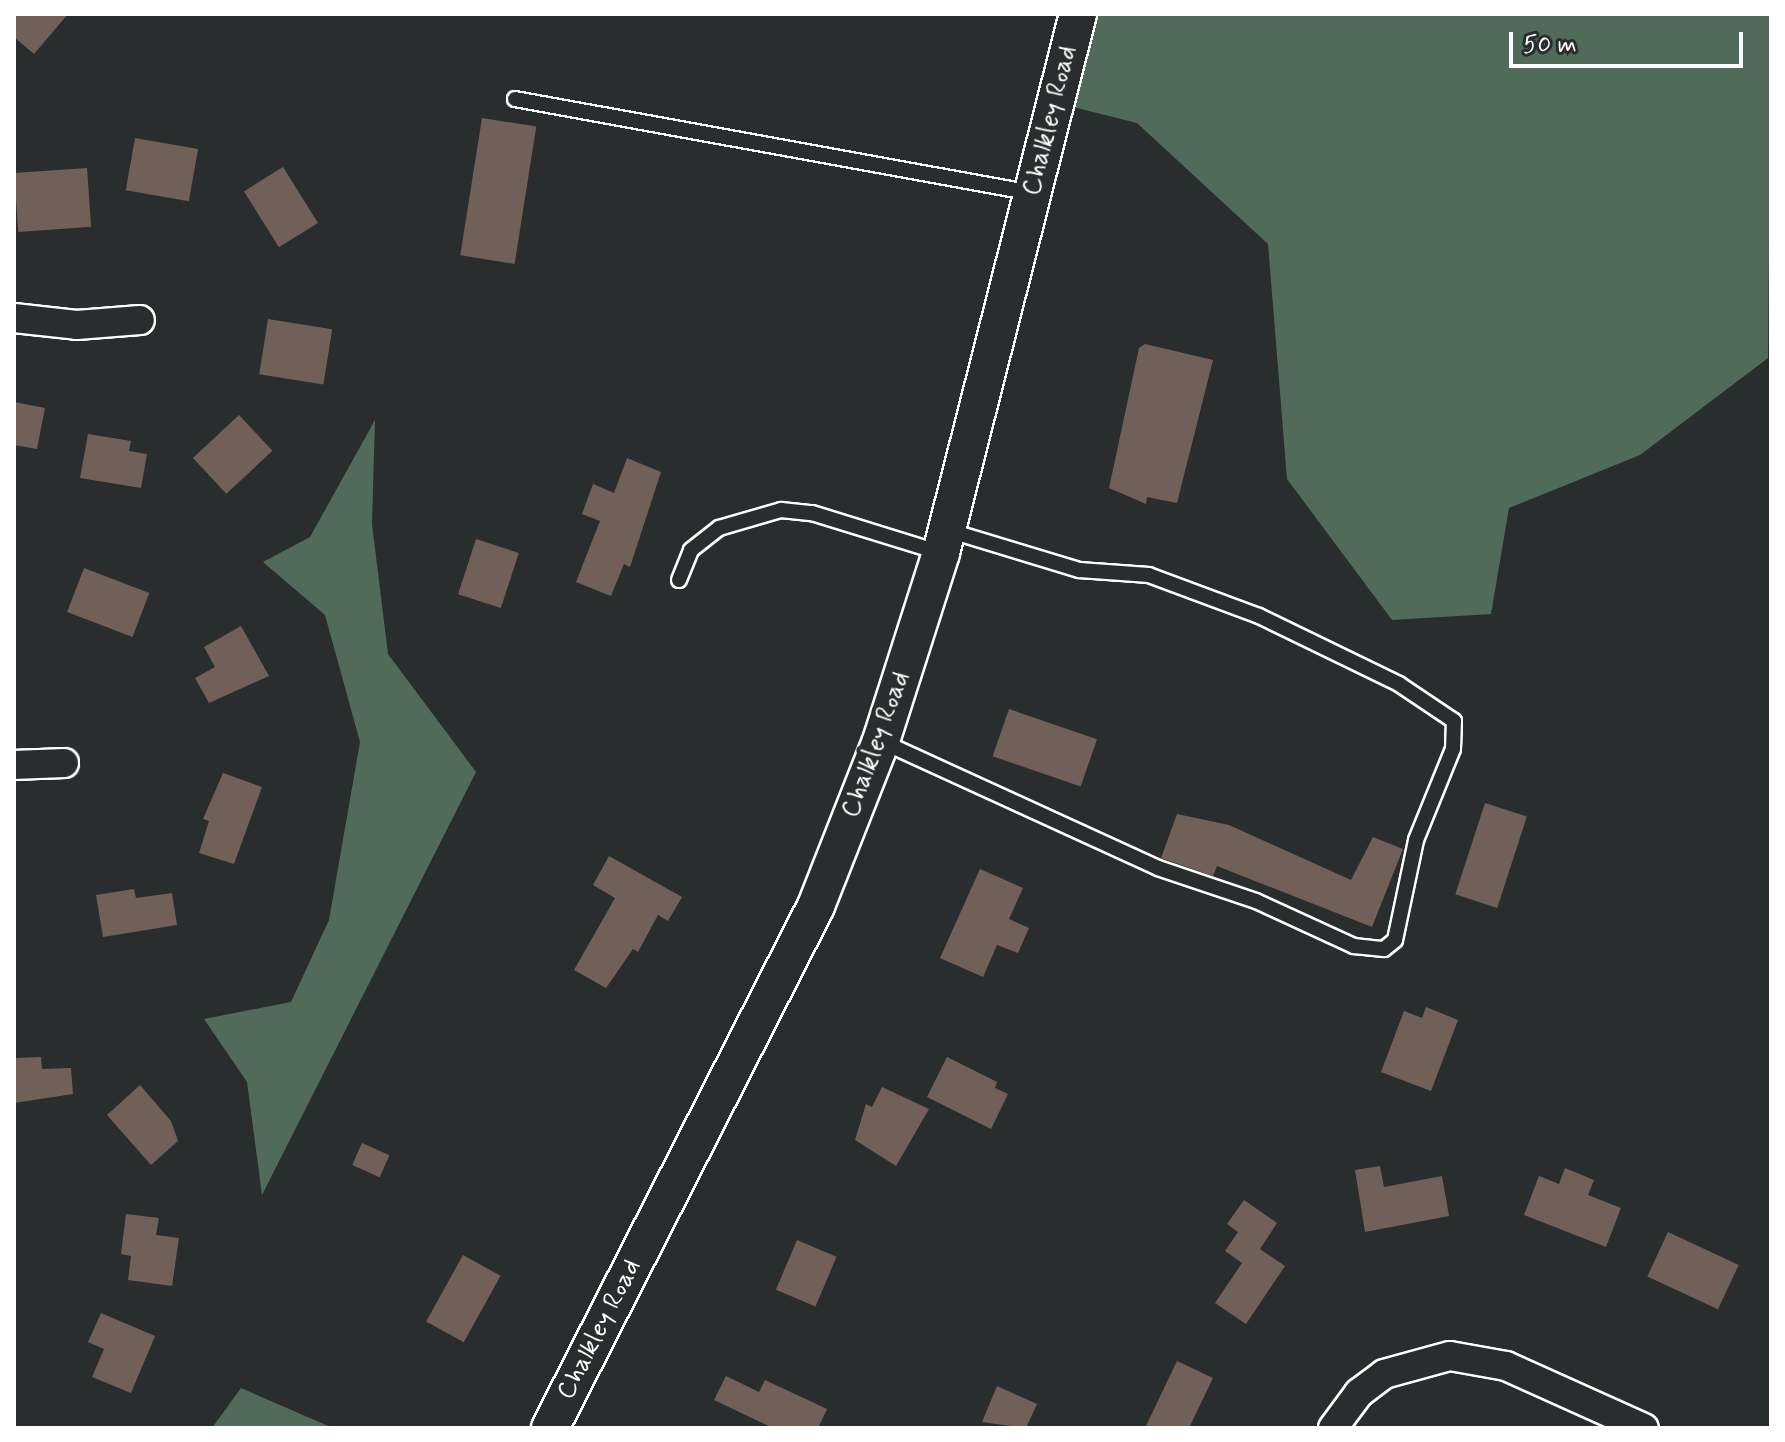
<!DOCTYPE html>
<style>
body{margin:0}
#map{position:relative;width:1785px;height:1442px;overflow:hidden;background:#2a2d2e;font-family:Mynerve,sans-serif}
div>[style]{position:absolute}
.green>*{inset:0;background:#516b5a}
.building>*{inset:0;background:#716058;transform-origin:0 0}
.roads{filter:drop-shadow(2px 0 #fff) drop-shadow(-2px 0 #fff) drop-shadow(0 2px #fff) drop-shadow(0 -2px #fff)}
.service>*{height:14px;margin:-7px;padding:0 7px;transform-origin:7px;border-radius:7px;background:#2a2d2e}
.minor>*{height:28px;margin:-14px;padding:0 14px;transform-origin:14px;border-radius:14px;background:#2a2d2e}
.tertiary>*{height:36px;margin:-18px;padding:0 18px;transform-origin:18px;border-radius:18px;background:#2a2d2e}
span{translate:-50% -50%;white-space:nowrap;text-align:center;line-height:1.15;-webkit-text-stroke:8px #2a2d2e;paint-order:stroke}
.street-label{font-size:26px;color:#fff}
.frame{position:absolute;inset:0;border:16px solid #fff;pointer-events:none}
.scale{position:absolute;left:1509px;top:32px;width:234px;height:36px;box-sizing:border-box;border:4px solid #fff;border-top:0;padding-left:10px;font-size:24px;line-height:28px;white-space:nowrap;color:#fff;-webkit-text-stroke:6px #2a2d2e;paint-order:stroke}
</style>
<div id="map">
<div class="green">
<div style="clip-path:polygon(1092px 14px,1771px 14px,1768px 358px,1640px 455px,1509px 508px,1491px 614px,1392px 620px,1287px 479px,1268px 244px,1137px 123px,1069px 106px)"></div>
<div style="clip-path:polygon(375px 420px,372px 524px,388px 654px,476px 772px,262px 1195px,247px 1082px,204px 1019px,291px 1002px,329px 920px,360px 742px,325px 615px,263px 562px,310px 537px)"></div>
<div style="clip-path:polygon(241px 1388px,333px 1428px,212px 1428px)"></div>
</div>
<div class="building">
<div style="clip-path:polygon(14px 14px,68px 14px,34px 54px,14px 37px)"></div>
<div style="left:482px;top:118px;width:55px;height:139px;rotate:9deg"></div>
<div style="left:135px;top:138px;width:64px;height:53px;rotate:10deg"></div>
<div style="left:283px;top:167px;width:66px;height:46px;rotate:58deg"></div>
<div style="left:87px;top:168px;width:59px;height:73px;rotate:86deg"></div>
<div style="left:268px;top:319px;width:65px;height:56px;rotate:9deg"></div>
<div style="clip-path:polygon(1145px 344px,1213px 360px,1177px 503px,1147px 497px,1146px 504px,1109px 488px,1139px 348px)"></div>
<div style="clip-path:polygon(14px 402px,45px 408px,37px 449px,14px 445px)"></div>
<div style="left:239px;top:415px;width:49px;height:63px;rotate:47deg"></div>
<div style="clip-path:polygon(88px 434px,131px 441px,129px 451px,147px 454px,141px 488px,80px 478px)"></div>
<div style="clip-path:polygon(627px 458px,661px 472px,630px 567px,624px 564px,611px 596px,576px 582px,600px 521px,582px 514px,593px 484px,614px 493px)"></div>
<div style="left:476px;top:539px;width:45px;height:58px;rotate:18deg"></div>
<div style="left:84px;top:568px;width:70px;height:47px;rotate:21deg"></div>
<div style="clip-path:polygon(241px 626px,269px 676px,209px 703px,195px 678px,215px 667px,204px 647px)"></div>
<div style="left:1009px;top:709px;width:93px;height:50px;rotate:19deg"></div>
<div style="clip-path:polygon(223px 773px,262px 787px,234px 864px,199px 853px,209px 821px,203px 819px)"></div>
<div style="left:1485px;top:803px;width:44px;height:96px;rotate:18deg"></div>
<div style="clip-path:polygon(1177px 814px,1229px 825px,1351px 880px,1373px 837px,1403px 849px,1372px 927px,1217px 866px,1213px 876px,1161px 858px)"></div>
<div style="clip-path:polygon(609px 856px,682px 897px,668px 921px,658px 915px,638px 952px,633px 949px,606px 988px,574px 970px,615px 898px,593px 885px)"></div>
<div style="clip-path:polygon(980px 869px,1023px 888px,1009px 919px,1029px 928px,1018px 953px,997px 945px,983px 977px,940px 958px)"></div>
<div style="clip-path:polygon(134px 889px,136px 898px,172px 893px,177px 925px,103px 937px,96px 895px)"></div>
<div style="clip-path:polygon(1426px 1007px,1458px 1020px,1431px 1091px,1381px 1072px,1404px 1011px,1422px 1018px)"></div>
<div style="clip-path:polygon(41px 1057px,42px 1069px,71px 1068px,73px 1094px,14px 1103px,14px 1058px)"></div>
<div style="clip-path:polygon(947px 1057px,997px 1082px,995px 1088px,1008px 1094px,991px 1129px,927px 1097px)"></div>
<div style="clip-path:polygon(140px 1085px,171px 1121px,178px 1141px,151px 1165px,107px 1115px)"></div>
<div style="clip-path:polygon(882px 1087px,929px 1109px,896px 1166px,855px 1140px,866px 1104px,872px 1107px)"></div>
<div style="left:362px;top:1143px;width:30px;height:24px;rotate:24deg"></div>
<div style="clip-path:polygon(1380px 1166px,1384px 1187px,1442px 1176px,1449px 1216px,1365px 1232px,1355px 1170px)"></div>
<div style="clip-path:polygon(1565px 1168px,1594px 1180px,1588px 1195px,1621px 1208px,1606px 1247px,1524px 1215px,1539px 1176px,1559px 1184px)"></div>
<div style="clip-path:polygon(1244px 1200px,1277px 1223px,1260px 1249px,1285px 1266px,1246px 1324px,1215px 1303px,1242px 1263px,1225px 1251px,1238px 1232px,1227px 1224px)"></div>
<div style="clip-path:polygon(126px 1214px,159px 1218px,156px 1235px,179px 1238px,172px 1286px,128px 1280px,131px 1256px,121px 1254px)"></div>
<div style="left:1668px;top:1232px;width:78px;height:49px;rotate:25deg"></div>
<div style="left:797px;top:1240px;width:43px;height:54px;rotate:23deg"></div>
<div style="left:463px;top:1255px;width:43px;height:76px;rotate:29deg"></div>
<div style="clip-path:polygon(101px 1313px,155px 1336px,131px 1393px,92px 1377px,104px 1349px,88px 1342px)"></div>
<div style="clip-path:polygon(1177px 1361px,1213px 1378px,1189px 1428px,1145px 1428px)"></div>
<div style="clip-path:polygon(726px 1376px,759px 1392px,765px 1380px,827px 1409px,818px 1428px,773px 1428px,714px 1400px)"></div>
<div style="clip-path:polygon(997px 1386px,1037px 1404px,1026px 1428px,982px 1422px)"></div>
</div>
<div class="roads">
<div class="service">
<div style="left:515px;top:99px;width:526px;rotate:10.29deg"></div>
<div style="left:679px;top:580px;width:32px;rotate:-68deg"></div>
<div style="left:691px;top:550px;width:36px;rotate:-38deg"></div>
<div style="left:719px;top:528px;width:65px;rotate:-16.2deg"></div>
<div style="left:781px;top:510px;width:31px;rotate:6deg"></div>
<div style="left:812px;top:513px;width:135px;rotate:17.2deg"></div>
<div style="left:883px;top:742px;width:302px;rotate:24.6deg"></div>
<div style="left:1158px;top:868px;width:103px;rotate:18.6deg"></div>
<div style="left:1256px;top:901px;width:108px;rotate:24.7deg"></div>
<div style="left:1354px;top:946px;width:30px;rotate:6deg"></div>
<div style="left:1384px;top:949px;width:14px;rotate:-39deg"></div>
<div style="left:1395px;top:940px;width:102px;rotate:-78.1deg"></div>
<div style="left:1416px;top:840px;width:98px;rotate:-67.9deg"></div>
<div style="left:1453px;top:749px;width:28px;rotate:-88deg"></div>
<div style="left:1454px;top:721px;width:66px;rotate:-146.1deg"></div>
<div style="left:1399px;top:684px;width:156px;rotate:-154.1deg"></div>
<div style="left:1259px;top:616px;width:117px;rotate:-159.6deg"></div>
<div style="left:1149px;top:575px;width:70px;rotate:-175.9deg"></div>
<div style="left:1079px;top:570px;width:138px;rotate:-163.1deg"></div>
</div>
<div class="minor">
<div style="left:14px;top:318px;width:63px;rotate:6.3deg"></div>
<div style="left:77px;top:325px;width:63px;rotate:-4.5deg"></div>
<div style="left:14px;top:765px;width:50px;rotate:-2.3deg"></div>
<div style="left:1333px;top:1428px;width:44px;rotate:-53.4deg"></div>
<div style="left:1359px;top:1393px;width:31px;rotate:-37deg"></div>
<div style="left:1384px;top:1374px;width:68px;rotate:-15.3deg"></div>
<div style="left:1450px;top:1356px;width:57px;rotate:10.1deg"></div>
<div style="left:1506px;top:1366px;width:151px;rotate:24.2deg"></div>
</div>
<div class="tertiary">
<div style="left:550px;top:1428px;width:586px;rotate:-63deg"></div>
<div style="left:816px;top:906px;width:177px;rotate:-68.5deg"></div>
<div style="left:881px;top:741px;width:197px;rotate:-72.3deg"></div>
<div style="left:941px;top:553px;width:556px;rotate:-75.74deg"></div>
</div>
</div>
<div class="street-label">
<span style="left:1051px;top:121px;rotate:-76deg">Chalkley Road</span>
<span style="left:877px;top:745px;rotate:-70deg">Chalkley Road</span>
<span style="left:600px;top:1330px;rotate:-63deg">Chalkley Road</span>
</div>
<div class="frame"></div>
<div class="scale">50 m</div>
</div>
